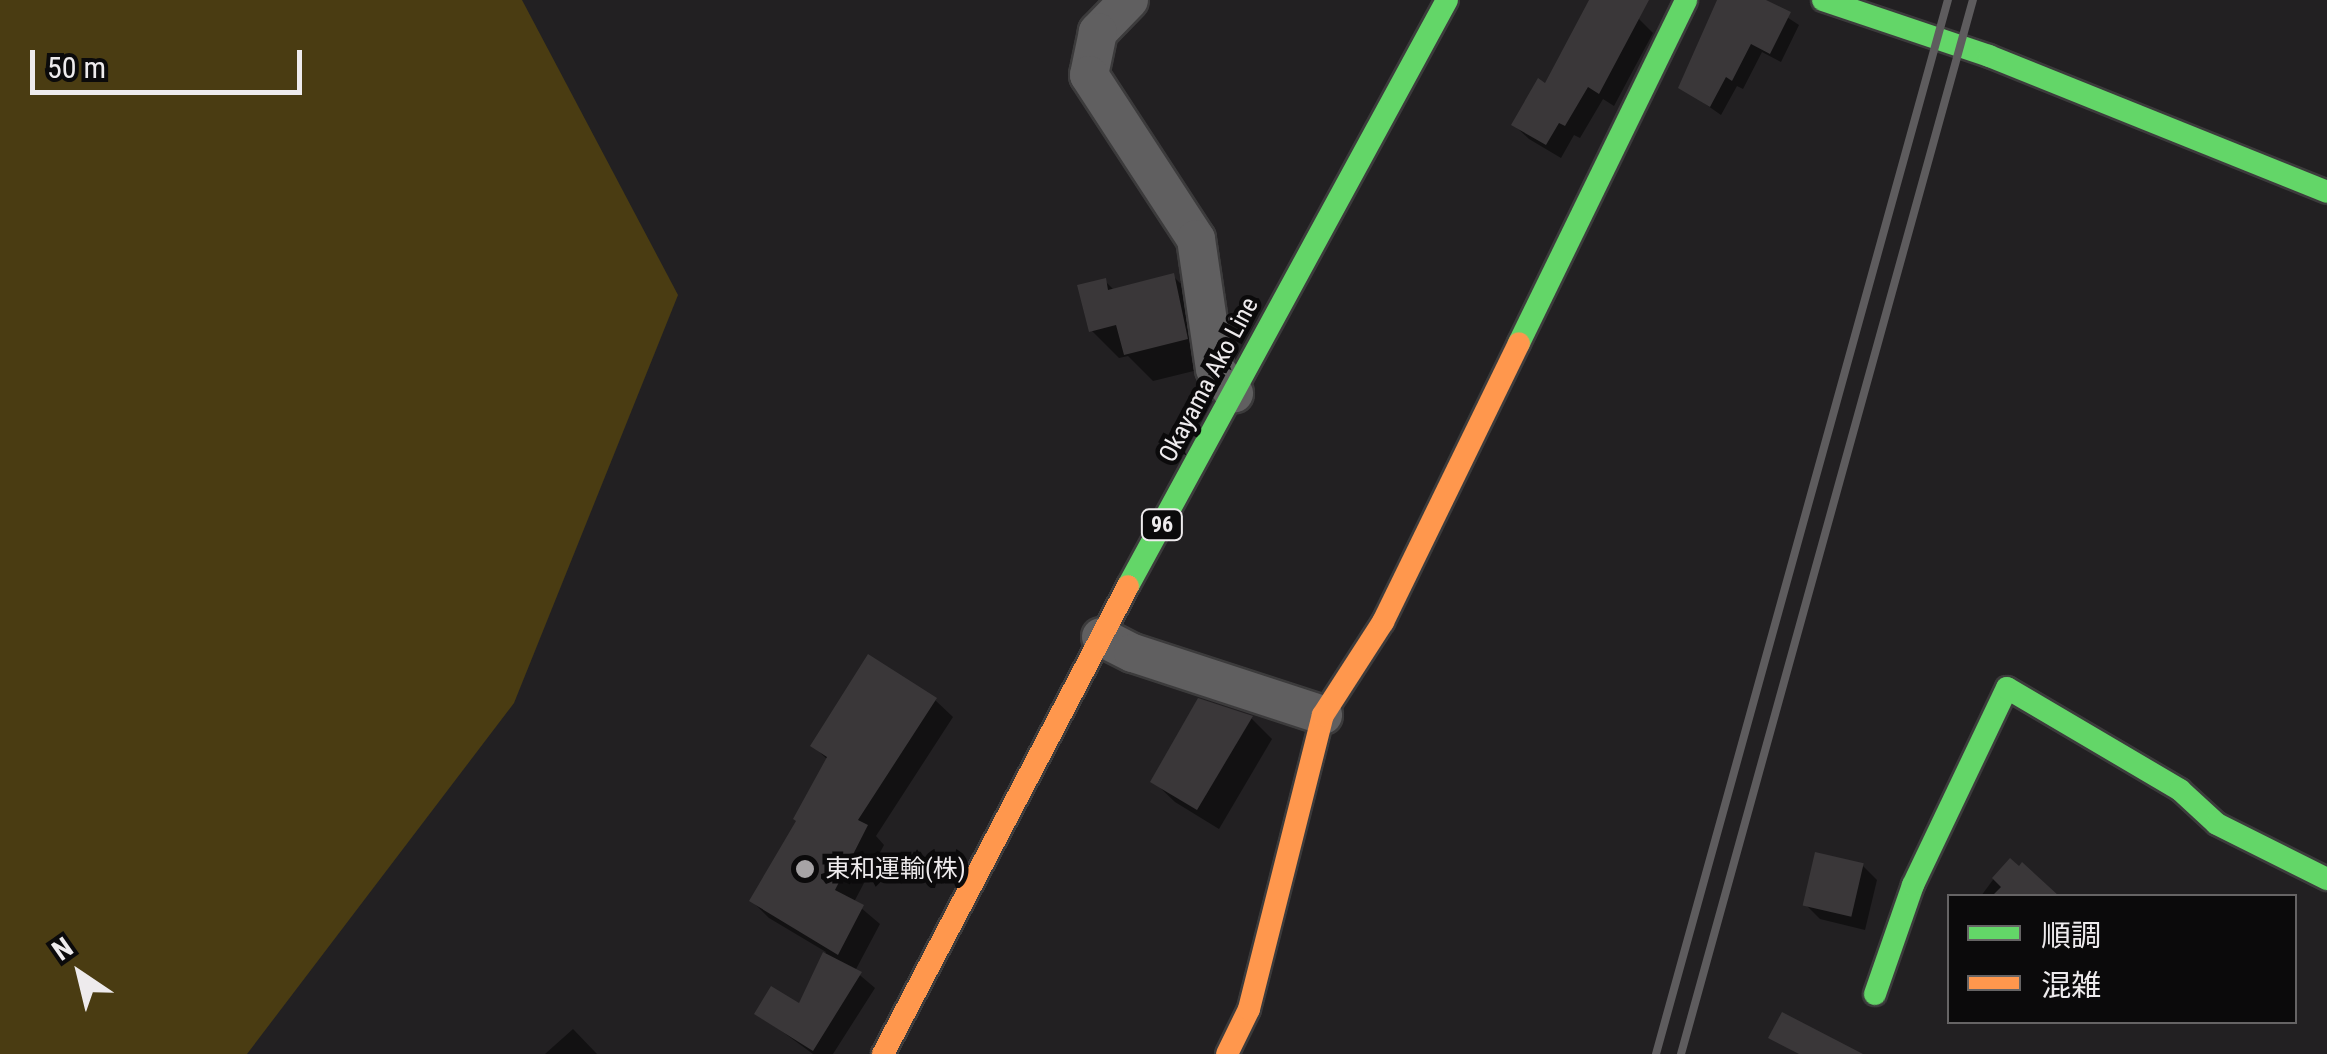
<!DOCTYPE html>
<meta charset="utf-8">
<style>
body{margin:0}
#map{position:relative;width:2327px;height:1054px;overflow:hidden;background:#222022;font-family:"Roboto Condensed","Noto Sans JP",sans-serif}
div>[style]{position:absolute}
.green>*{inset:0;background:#4a3c12}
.shadow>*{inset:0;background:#0007}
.building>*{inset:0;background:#3a3739;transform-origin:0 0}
.roads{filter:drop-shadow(2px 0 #3c3b3c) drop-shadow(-2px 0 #3c3b3c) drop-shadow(0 2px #3c3b3c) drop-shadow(0 -2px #3c3b3c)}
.street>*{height:38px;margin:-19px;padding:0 19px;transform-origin:19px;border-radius:19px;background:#605f60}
.fast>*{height:22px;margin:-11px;padding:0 11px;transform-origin:11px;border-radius:11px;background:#63d668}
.slow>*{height:22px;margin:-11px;padding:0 11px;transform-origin:11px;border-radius:11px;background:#ff974d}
.rail>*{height:8px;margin:-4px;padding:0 4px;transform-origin:4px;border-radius:4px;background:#5e5c5e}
.dots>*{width:28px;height:28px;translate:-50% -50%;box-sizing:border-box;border:5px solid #0b0a0b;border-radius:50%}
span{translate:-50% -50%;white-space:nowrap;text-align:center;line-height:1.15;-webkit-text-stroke:9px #0b0a0b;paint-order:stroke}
.shield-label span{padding:2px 8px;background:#0b0a0b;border:2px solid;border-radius:8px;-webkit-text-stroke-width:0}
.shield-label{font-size:22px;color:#eeebed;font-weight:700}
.street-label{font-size:25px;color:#eeebed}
.poi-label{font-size:25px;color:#eeebed}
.left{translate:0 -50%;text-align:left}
.legend{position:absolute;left:1947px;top:894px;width:350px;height:130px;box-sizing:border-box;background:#0b0a0b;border:2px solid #666465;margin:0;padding:12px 18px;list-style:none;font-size:30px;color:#eeebed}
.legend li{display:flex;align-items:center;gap:20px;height:50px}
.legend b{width:50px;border:2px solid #666465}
.north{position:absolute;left:30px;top:924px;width:100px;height:100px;-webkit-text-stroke:8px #0b0a0b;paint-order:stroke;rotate:325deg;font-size:28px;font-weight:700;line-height:40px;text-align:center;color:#eeebed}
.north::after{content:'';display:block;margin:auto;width:35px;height:45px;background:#eeebed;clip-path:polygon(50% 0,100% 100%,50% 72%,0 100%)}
.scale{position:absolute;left:30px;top:50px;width:272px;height:45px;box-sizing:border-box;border:5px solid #eeebed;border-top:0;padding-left:12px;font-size:30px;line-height:35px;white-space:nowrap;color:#eeebed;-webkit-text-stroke:8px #0b0a0b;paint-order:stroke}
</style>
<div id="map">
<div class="green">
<div style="clip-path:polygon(0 0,522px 0,678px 295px,514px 703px,247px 1054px,0 1054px)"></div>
</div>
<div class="shadow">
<div style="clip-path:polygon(1595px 0,1605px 0,1639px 19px,1653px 33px,1614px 106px,1603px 99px,1580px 138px,1574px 135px,1561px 158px,1529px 139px,1514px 125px,1546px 86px)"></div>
<div style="clip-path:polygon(1739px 0,1761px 0,1799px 25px,1781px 62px,1762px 52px,1743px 89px,1737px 86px,1721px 115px,1681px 87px)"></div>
<div style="clip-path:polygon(1173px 276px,1200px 303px,1214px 366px,1153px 381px,1128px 356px,1119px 358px,1092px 331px,1105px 281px,1115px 291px)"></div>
<div style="clip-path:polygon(935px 700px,953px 717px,876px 836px,884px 845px,854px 902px,880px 924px,855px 971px,875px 988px,833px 1054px,813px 1054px,757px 1013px,800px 1006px,826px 952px,769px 918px,752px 901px,799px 821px,828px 760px,813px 746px)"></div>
<div style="clip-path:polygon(1251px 718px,1272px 739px,1219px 829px,1175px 802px,1153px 781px)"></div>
<div style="clip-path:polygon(1862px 865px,1877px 880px,1865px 930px,1820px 919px,1806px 905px)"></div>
<div style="clip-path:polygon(2022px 866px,2055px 896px,1981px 896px,2001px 869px)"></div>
<div style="clip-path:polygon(573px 1029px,597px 1054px,545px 1054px)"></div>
</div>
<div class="building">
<div style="clip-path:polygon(1589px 0,1649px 0,1599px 94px,1588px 87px,1565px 126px,1559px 123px,1546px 145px,1511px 125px,1538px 78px,1545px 83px)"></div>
<div style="clip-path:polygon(1717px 0,1766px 0,1791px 12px,1770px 54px,1751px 44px,1732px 81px,1726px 77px,1710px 107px,1678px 88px)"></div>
<div style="clip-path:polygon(1174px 273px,1188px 339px,1124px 355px,1116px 325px,1089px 332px,1077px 285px,1106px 278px,1108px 290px)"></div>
<div style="clip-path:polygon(868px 654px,937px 698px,858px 820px,868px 825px,835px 890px,864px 905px,838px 955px,749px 901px,796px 821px,793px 819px,827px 757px,810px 746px)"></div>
<div style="clip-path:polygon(1198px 698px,1253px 716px,1197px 810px,1150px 782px)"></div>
<div style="left:1815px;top:852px;width:50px;height:55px;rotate:13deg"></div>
<div style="clip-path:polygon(2010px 858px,2019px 866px,2022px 862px,2059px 896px,1992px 896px,2001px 887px,1992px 878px)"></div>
<div style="clip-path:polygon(823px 952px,862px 972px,813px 1051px,754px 1014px,771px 986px,799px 1003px)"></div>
<div style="clip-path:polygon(1782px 1012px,1863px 1054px,1799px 1054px,1768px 1038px)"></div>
</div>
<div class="roads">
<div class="street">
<div style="left:1129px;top:0;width:45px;rotate:134.1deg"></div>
<div style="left:1098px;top:32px;width:44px;rotate:101.8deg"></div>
<div style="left:1089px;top:75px;width:196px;rotate:56.9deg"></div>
<div style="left:1196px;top:239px;width:131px;rotate:81.7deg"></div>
<div style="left:1215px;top:369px;width:31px;rotate:52deg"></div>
<div style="left:1101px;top:637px;width:36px;rotate:27deg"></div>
<div style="left:1133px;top:653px;width:200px;rotate:18.1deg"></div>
</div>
<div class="fast">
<div style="left:1823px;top:0;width:175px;rotate:18.6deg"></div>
<div style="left:1989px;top:56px;width:364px;rotate:21.9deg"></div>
<div style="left:1519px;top:343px;width:381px;rotate:-64deg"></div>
<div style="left:1128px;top:586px;width:667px;rotate:-61.44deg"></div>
<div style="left:1875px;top:994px;width:115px;rotate:-70.8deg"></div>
<div style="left:1913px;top:885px;width:218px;rotate:-64.5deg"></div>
<div style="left:2007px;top:688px;width:201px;rotate:30.5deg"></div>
<div style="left:2180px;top:790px;width:50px;rotate:42.6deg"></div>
<div style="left:2217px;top:824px;width:123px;rotate:26.6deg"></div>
</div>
<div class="slow">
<div style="left:883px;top:1054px;width:528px;rotate:-62.37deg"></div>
<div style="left:1227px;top:1054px;width:50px;rotate:-63.9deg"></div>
<div style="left:1249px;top:1009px;width:303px;rotate:-75.9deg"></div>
<div style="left:1323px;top:715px;width:111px;rotate:-57.2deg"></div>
<div style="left:1383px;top:622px;width:310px;rotate:-64deg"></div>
</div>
</div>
<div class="rail">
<div style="left:1656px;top:1054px;width:1094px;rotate:-74.52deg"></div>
<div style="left:1681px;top:1054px;width:1094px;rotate:-74.52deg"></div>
</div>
<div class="dots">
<div style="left:805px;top:869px;background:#a7a4a6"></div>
</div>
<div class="shield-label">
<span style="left:1162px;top:525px">96</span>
</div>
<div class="street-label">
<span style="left:1209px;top:380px;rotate:-62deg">Okayama Ako Line</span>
</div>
<div class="poi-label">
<span class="left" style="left:825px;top:869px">東和運輸(株)</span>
</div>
<ul class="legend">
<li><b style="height:12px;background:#63d668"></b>順調</li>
<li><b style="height:12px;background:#ff974d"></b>混雑</li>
</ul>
<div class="north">N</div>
<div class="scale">50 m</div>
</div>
